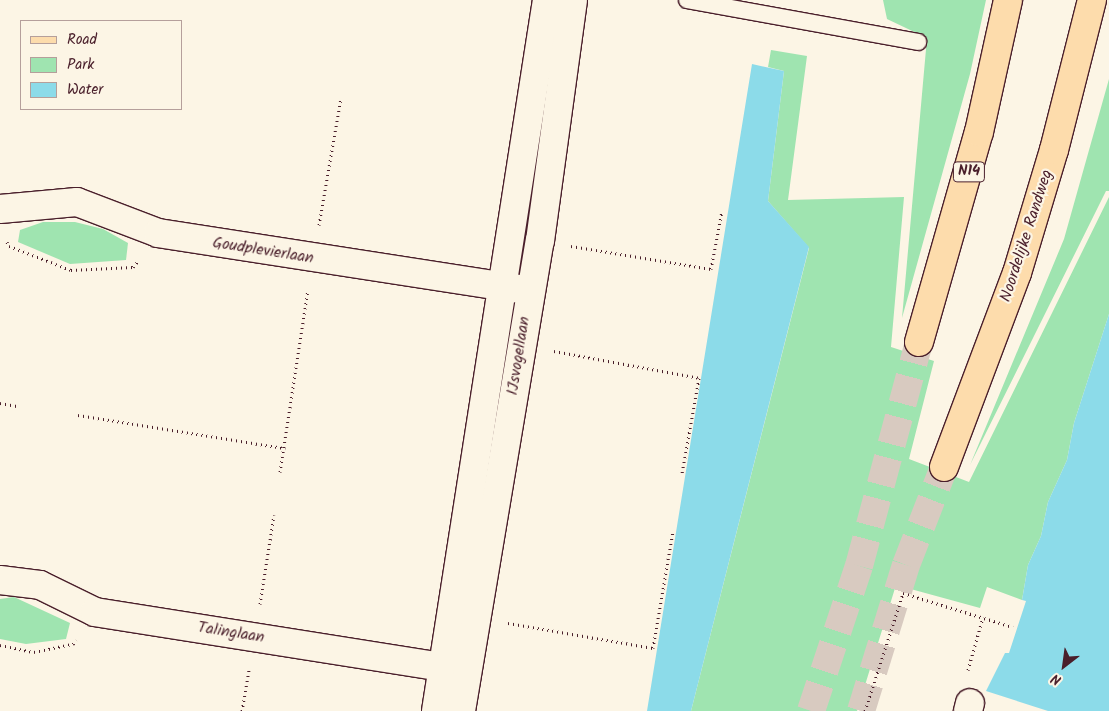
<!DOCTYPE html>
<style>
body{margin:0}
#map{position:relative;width:1109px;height:711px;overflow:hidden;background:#fcf5e5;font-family:Kalam,sans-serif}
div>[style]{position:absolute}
.green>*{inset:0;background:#9fe4b0}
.water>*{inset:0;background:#8cdbe9}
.primary-tunnel>*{height:28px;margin-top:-14px;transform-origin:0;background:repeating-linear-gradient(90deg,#d8cac0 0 28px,transparent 0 42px)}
.path>*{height:3px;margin-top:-1.5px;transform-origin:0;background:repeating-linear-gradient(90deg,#4a1f2b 0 1px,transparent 0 5px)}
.roads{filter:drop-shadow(1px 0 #4a1f2b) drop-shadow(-1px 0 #4a1f2b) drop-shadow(0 1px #4a1f2b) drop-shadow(0 -1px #4a1f2b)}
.service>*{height:16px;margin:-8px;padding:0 8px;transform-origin:8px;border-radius:8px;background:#fcf5e5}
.minor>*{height:28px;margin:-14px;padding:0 14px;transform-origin:14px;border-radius:14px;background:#fcf5e5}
.primary>*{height:28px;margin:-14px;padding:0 14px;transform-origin:14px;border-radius:14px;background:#fddcac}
span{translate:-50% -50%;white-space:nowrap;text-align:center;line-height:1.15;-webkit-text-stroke:4.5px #fcf5e5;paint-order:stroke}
.shield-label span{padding:1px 4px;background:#fcf5e5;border:1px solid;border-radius:4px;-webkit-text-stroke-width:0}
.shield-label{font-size:15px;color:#4a1f2b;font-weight:700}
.street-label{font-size:16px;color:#4a1f2b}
.legend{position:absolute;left:20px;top:20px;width:162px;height:90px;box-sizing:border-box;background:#fcf5e5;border:1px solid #b59f9b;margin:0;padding:6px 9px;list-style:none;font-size:15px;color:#4a1f2b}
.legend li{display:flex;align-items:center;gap:10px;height:25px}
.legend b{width:25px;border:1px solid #b59f9b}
.north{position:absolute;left:1039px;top:641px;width:50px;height:50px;-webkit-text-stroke:4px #fcf5e5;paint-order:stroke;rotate:210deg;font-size:14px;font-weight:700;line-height:20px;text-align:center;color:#4a1f2b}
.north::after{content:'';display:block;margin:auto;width:18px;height:22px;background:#4a1f2b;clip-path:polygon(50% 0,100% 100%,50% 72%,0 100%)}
</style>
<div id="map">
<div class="green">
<div style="clip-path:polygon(883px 0,986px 0,970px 74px,902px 318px,927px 38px,887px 19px)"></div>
<div style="clip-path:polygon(771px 50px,807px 56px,788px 200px,904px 197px,891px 347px,934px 361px,909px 459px,969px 482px,1109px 197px,1109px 314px,1074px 423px,1067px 460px,1048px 502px,1041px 536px,1028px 565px,1022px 600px,987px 587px,980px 608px,896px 585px,857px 711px,691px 711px,809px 248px,768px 201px,784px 71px,768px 67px)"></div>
<div style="clip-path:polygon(1109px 79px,1109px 191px,1106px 191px,970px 465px,1064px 239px)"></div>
<div style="clip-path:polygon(43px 222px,75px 222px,103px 229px,128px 243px,126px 260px,70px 264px,18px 242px,20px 230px)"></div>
<div style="clip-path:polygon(14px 597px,70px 623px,66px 639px,26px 644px,0 639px,0 599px)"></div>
</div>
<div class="water">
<div style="clip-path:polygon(752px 64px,784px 71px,768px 201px,809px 247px,691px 711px,647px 711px)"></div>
<div style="clip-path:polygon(1109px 314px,1109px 711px,1048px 711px,986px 691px,1005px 653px,1009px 653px,1026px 601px,1022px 600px,1028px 565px,1041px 536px,1048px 502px,1067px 460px,1074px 423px)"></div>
</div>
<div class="primary-tunnel">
<div style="left:811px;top:711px;width:153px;rotate:-71.7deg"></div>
<div style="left:859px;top:566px;width:232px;rotate:-75deg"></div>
<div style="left:861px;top:711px;width:153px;rotate:-72.9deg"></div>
<div style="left:906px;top:565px;width:105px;rotate:-68.8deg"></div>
</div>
<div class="path">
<div style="left:319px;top:225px;width:129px;rotate:-80.2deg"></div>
<div style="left:7px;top:242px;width:4px;rotate:63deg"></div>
<div style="left:9px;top:246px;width:66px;rotate:21.2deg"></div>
<div style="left:71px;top:270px;width:62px;rotate:-2.8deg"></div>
<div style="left:133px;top:267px;width:8px;rotate:-50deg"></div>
<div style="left:571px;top:246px;width:142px;rotate:9.3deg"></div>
<div style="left:711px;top:269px;width:59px;rotate:-79.3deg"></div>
<div style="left:554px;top:351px;width:147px;rotate:10.5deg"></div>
<div style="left:699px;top:378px;width:97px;rotate:100.1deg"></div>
<div style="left:0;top:403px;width:17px;rotate:10deg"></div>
<div style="left:78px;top:415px;width:210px;rotate:9.1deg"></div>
<div style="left:280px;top:472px;width:184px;rotate:-81.3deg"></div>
<div style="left:260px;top:604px;width:90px;rotate:-81.1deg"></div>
<div style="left:508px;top:623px;width:147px;rotate:9.8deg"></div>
<div style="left:653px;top:648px;width:119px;rotate:-80.3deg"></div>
<div style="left:0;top:645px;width:35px;rotate:12deg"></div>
<div style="left:34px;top:652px;width:40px;rotate:-12deg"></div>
<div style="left:73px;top:644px;width:5px;rotate:-53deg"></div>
<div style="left:968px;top:670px;width:55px;rotate:-74.2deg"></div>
<div style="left:242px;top:711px;width:42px;rotate:-80.3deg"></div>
<div style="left:865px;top:711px;width:124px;rotate:-72.1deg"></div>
<div style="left:903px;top:593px;width:115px;rotate:17.2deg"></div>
</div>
<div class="roads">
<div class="service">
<div style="left:687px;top:0;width:235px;rotate:10.3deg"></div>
</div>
<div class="minor">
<div style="left:0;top:209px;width:77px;rotate:-5.2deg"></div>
<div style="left:77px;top:202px;width:87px;rotate:20.9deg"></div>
<div style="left:158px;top:233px;width:365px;rotate:8.8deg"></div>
<div style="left:0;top:580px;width:40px;rotate:7.1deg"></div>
<div style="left:40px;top:585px;width:61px;rotate:26.1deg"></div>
<div style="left:95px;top:612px;width:371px;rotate:9deg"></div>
<div style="left:436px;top:711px;width:720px;rotate:-81.13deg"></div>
<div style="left:461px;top:711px;width:477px;rotate:-80.5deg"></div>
<div style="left:540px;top:241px;width:243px;rotate:-82.2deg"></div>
<div style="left:968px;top:711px;width:8px;rotate:-76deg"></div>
</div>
<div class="primary">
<div style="left:919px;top:342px;width:218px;rotate:-74.1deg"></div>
<div style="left:979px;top:132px;width:135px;rotate:-77.6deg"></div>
<div style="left:944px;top:467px;width:207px;rotate:-69.4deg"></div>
<div style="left:1017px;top:273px;width:128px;rotate:-73.3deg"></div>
<div style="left:1054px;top:150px;width:155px;rotate:-75.8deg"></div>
</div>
</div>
<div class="shield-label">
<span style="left:969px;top:172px">N14</span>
</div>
<div class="street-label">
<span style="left:1027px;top:236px;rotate:-72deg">Noordelijke Randweg</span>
<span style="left:263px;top:251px;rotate:9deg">Goudplevierlaan</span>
<span style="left:519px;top:356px;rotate:-81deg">IJsvogellaan</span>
<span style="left:231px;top:633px;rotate:9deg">Talinglaan</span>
</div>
<ul class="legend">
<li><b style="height:6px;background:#fddcac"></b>Road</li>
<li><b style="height:14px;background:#9fe4b0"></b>Park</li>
<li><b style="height:14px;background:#8cdbe9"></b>Water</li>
</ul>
<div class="north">N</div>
</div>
